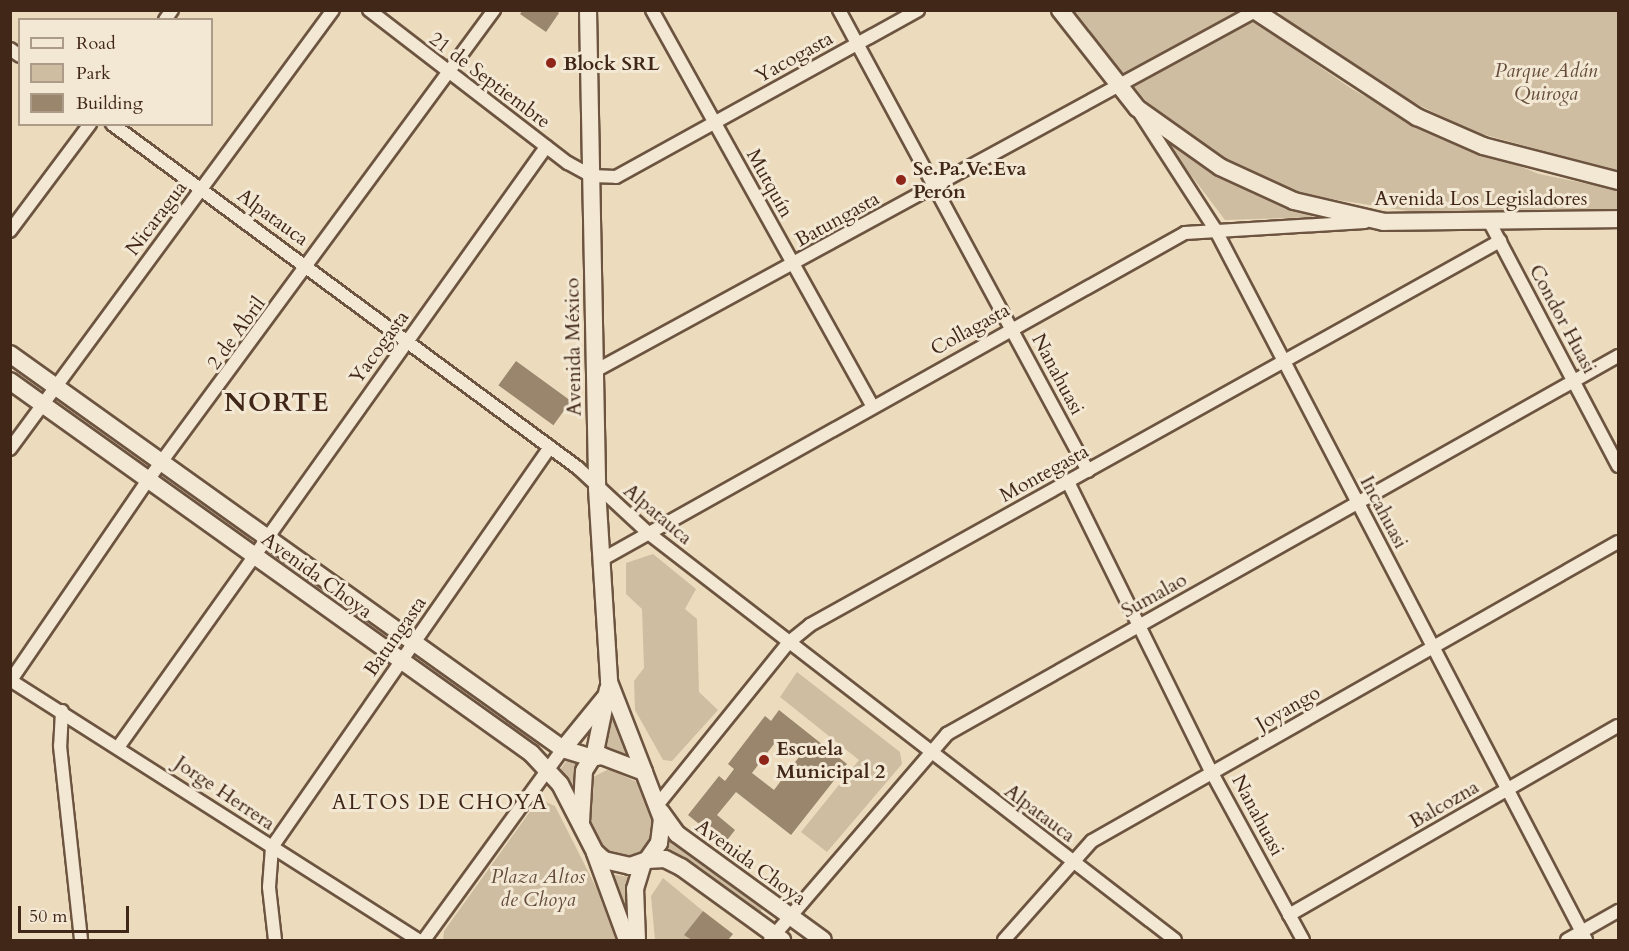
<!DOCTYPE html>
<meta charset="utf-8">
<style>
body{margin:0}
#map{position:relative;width:1629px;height:951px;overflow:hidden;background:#ecdcbd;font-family:Cardo,serif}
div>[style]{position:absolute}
.green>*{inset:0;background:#cfbda1}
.building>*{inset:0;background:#9a856d;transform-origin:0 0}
.roads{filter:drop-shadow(2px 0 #6c5440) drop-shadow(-2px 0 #6c5440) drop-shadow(0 2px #6c5440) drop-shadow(0 -2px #6c5440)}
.minor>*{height:12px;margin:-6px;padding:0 6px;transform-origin:6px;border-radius:6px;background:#f3e8d4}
.secondary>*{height:16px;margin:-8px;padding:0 8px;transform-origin:8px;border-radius:8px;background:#f3e8d4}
.dots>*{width:16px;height:16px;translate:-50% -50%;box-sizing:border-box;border:3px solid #f3e8d4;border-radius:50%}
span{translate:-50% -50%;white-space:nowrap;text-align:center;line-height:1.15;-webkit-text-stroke:6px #f3e8d4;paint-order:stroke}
.street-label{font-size:20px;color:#412717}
.poi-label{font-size:20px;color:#412717;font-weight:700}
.left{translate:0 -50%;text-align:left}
.park-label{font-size:20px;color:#644c3a;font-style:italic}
.neighbourhood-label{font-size:21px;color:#412717;letter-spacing:1.5px}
.district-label{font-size:26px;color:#412717;font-weight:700;letter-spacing:1.5px}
.frame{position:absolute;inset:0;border:12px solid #412717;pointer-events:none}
.legend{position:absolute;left:18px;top:18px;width:195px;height:108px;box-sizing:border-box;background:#f3e8d4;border:2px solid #ac9b88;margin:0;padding:8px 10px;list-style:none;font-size:18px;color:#412717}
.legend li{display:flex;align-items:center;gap:12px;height:30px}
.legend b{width:30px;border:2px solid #ac9b88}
.scale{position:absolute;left:18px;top:906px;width:111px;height:27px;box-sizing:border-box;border:3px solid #412717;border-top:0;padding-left:8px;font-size:18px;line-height:21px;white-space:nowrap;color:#412717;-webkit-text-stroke:4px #f3e8d4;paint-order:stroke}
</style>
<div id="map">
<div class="green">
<div style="clip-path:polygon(1070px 11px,1239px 11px,1352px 89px,1414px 124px,1539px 174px,1618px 190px,1618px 210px,1421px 213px,1299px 194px,1228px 161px,1147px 102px)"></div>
<div style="clip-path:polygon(1279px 11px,1618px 11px,1618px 171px,1471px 131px,1393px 92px,1284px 21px)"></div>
<div style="clip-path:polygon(1165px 141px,1253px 194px,1314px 217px,1225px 220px)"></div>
<div style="clip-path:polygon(653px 554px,696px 589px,685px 609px,697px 619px,699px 692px,718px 710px,672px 761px,663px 760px,635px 710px,634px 681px,644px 668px,642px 609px,626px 594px,626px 563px)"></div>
<div style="clip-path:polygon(797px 672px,900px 752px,902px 764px,827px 852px,801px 832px,859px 760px,780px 697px)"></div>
<div style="clip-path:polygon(610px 714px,618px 731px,632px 756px,604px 748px)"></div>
<div style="clip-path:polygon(567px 760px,582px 763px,572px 788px,559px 771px)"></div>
<div style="clip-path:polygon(609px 769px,637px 782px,654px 818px,651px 841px,633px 859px,608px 852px,588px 824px,591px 778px)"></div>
<div style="clip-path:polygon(544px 801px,555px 806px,597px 889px,616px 940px,443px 940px,444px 931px,534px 806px)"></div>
<div style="clip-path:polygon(670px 838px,763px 908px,759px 914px,667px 851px)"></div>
<div style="clip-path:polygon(608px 874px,631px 877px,632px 938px)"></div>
<div style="clip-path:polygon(663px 878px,703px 911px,685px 934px,692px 940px,655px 940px,651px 896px)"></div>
</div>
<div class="building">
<div style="clip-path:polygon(523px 10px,556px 10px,559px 13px,546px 32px,520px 14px)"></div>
<div style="left:516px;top:361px;width:68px;height:30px;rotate:36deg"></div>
<div style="clip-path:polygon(evenodd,779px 710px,847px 764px,791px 835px,736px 792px,717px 815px,735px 830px,724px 844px,688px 815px,719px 776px,725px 781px,734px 769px,728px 764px,765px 716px,771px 721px,779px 710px,777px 740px,799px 757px,774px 790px,752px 773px,777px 740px)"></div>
<div style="clip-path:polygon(703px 911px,733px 934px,728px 940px,692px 940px,684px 935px)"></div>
</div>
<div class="roads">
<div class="minor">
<div style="left:369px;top:10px;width:251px;rotate:37.6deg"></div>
<div style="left:568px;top:163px;width:26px;rotate:29deg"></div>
<div style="left:591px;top:176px;width:25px;rotate:2deg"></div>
<div style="left:616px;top:177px;width:345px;rotate:-28.9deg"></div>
<div style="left:652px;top:10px;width:453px;rotate:60.9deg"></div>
<div style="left:839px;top:10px;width:524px;rotate:61.63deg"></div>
<div style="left:165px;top:20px;width:12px;rotate:-55deg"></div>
<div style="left:10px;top:49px;width:12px;rotate:35deg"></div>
<div style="left:1140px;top:113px;width:138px;rotate:57.1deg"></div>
<div style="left:1215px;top:229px;width:802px;rotate:62.44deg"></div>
<div style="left:112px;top:124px;width:579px;rotate:36.43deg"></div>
<div style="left:578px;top:468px;width:94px;rotate:42.8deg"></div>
<div style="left:647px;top:532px;width:667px;rotate:37.69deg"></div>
<div style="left:1489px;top:221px;width:277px;rotate:62.2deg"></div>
<div style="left:10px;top:231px;width:134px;rotate:-53.2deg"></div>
<div style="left:595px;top:371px;width:752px;rotate:-28.61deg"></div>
<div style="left:10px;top:449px;width:545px;rotate:-53.66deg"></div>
<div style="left:1068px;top:482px;width:325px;rotate:63.7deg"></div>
<div style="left:1212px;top:773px;width:190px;rotate:61.4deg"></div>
<div style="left:601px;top:560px;width:669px;rotate:-29.25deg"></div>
<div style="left:1185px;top:233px;width:180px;rotate:-3.5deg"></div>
<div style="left:10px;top:680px;width:484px;rotate:32.5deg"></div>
<div style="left:11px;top:680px;width:242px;rotate:-55.6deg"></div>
<div style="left:148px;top:480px;width:584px;rotate:-53.64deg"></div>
<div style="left:62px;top:711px;width:35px;rotate:93deg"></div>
<div style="left:60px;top:746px;width:195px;rotate:83.8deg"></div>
<div style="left:119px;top:746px;width:736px;rotate:-54.52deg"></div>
<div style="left:659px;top:803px;width:206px;rotate:-51.1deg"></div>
<div style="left:788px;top:643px;width:28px;rotate:-39deg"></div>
<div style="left:810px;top:625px;width:790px;rotate:-29.1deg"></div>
<div style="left:1289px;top:915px;width:379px;rotate:-29.9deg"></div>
<div style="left:275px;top:940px;width:53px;rotate:-96.5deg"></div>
<div style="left:269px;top:887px;width:40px;rotate:-85.7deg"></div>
<div style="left:272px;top:847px;width:487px;rotate:-55.2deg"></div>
<div style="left:424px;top:940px;width:236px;rotate:-54deg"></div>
<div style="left:770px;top:940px;width:272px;rotate:-49.3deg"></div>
<div style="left:947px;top:734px;width:770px;rotate:-29.39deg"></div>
<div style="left:1004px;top:940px;width:132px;rotate:-48.4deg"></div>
<div style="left:1092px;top:841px;width:605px;rotate:-29.62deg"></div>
<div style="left:1567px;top:940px;width:59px;rotate:-29.6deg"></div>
</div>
<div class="secondary">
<div style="left:588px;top:10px;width:479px;rotate:88.9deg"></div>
<div style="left:597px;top:489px;width:193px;rotate:86.4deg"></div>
<div style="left:609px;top:682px;width:97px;rotate:68.7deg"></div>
<div style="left:1060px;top:10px;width:125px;rotate:51.8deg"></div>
<div style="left:1137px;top:108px;width:102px;rotate:35.4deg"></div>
<div style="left:1220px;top:167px;width:81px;rotate:24.7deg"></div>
<div style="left:1294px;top:201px;width:92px;rotate:13.1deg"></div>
<div style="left:1384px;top:222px;width:234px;rotate:-0.7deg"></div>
<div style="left:1254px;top:10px;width:195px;rotate:33.3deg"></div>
<div style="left:1417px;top:117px;width:72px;rotate:23.7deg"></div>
<div style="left:1483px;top:146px;width:139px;rotate:14.5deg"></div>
<div style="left:10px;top:354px;width:680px;rotate:35.54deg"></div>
<div style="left:563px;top:749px;width:30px;rotate:17deg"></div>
<div style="left:10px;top:381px;width:640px;rotate:35.53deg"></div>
<div style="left:531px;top:753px;width:42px;rotate:46.9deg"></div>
<div style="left:560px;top:784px;width:76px;rotate:62.8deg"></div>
<div style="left:595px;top:852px;width:12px;rotate:42deg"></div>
<div style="left:604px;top:860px;width:27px;rotate:13deg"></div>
<div style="left:630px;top:866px;width:18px;rotate:-19deg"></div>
<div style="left:647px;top:860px;width:21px;rotate:-55deg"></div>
<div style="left:659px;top:843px;width:24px;rotate:-83deg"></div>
<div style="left:662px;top:819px;width:50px;rotate:-111deg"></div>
<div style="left:644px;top:772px;width:45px;rotate:-159.1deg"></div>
<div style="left:602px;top:756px;width:10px;rotate:169deg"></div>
<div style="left:592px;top:758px;width:15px;rotate:122deg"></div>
<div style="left:584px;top:771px;width:50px;rotate:93.4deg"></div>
<div style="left:563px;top:749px;width:70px;rotate:-50.8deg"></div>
<div style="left:594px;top:757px;width:69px;rotate:-78.4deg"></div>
<div style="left:661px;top:812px;width:27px;rotate:54deg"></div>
<div style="left:677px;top:834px;width:180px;rotate:36deg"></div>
<div style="left:595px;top:853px;width:93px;rotate:69.8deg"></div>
<div style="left:647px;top:860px;width:18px;rotate:-3deg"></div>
<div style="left:665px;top:859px;width:18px;rotate:27deg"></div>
<div style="left:681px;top:867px;width:125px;rotate:35.9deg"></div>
<div style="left:637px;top:940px;width:51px;rotate:-92.2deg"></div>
<div style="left:635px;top:889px;width:28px;rotate:-73deg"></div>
</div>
</div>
<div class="dots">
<div style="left:551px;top:63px;background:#8f2418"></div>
<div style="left:901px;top:180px;background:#8f2418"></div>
<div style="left:764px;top:760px;background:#8f2418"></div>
</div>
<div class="street-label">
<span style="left:794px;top:57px;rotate:-29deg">Yacogasta</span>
<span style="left:490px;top:80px;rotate:37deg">21 de Septiembre</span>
<span style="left:770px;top:183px;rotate:61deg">Mutquín</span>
<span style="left:1481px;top:198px">Avenida Los Legisladores</span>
<span style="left:273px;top:217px;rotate:36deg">Alpatauca</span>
<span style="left:156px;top:218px;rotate:-53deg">Nicaragua</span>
<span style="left:837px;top:219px;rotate:-29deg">Batungasta</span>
<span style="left:1563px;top:319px;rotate:62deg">Condor Huasi</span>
<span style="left:970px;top:329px;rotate:-29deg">Collagasta</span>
<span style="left:236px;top:333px;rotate:-54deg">2 de Abril</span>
<span style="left:379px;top:347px;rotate:-54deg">Yacogasta</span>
<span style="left:573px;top:347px;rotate:-91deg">Avenida México</span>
<span style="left:1058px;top:374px;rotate:62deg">Nanahuasi</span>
<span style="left:1044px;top:473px;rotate:-29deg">Montegasta</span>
<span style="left:1384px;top:512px;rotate:62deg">Incahuasi</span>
<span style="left:658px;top:514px;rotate:40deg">Alpatauca</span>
<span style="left:317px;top:575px;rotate:36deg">Avenida Choya</span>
<span style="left:1154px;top:595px;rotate:-29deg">Sumalao</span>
<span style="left:395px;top:636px;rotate:-55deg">Batungasta</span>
<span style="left:1288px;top:708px;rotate:-30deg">Joyango</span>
<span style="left:225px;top:793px;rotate:34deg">Jorge Herrera</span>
<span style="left:1444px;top:804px;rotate:-30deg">Balcozna</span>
<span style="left:1040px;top:813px;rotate:37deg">Alpatauca</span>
<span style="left:1258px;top:815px;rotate:62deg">Nanahuasi</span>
<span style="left:751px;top:862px;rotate:36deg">Avenida Choya</span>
</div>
<div class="poi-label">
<span class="left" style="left:563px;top:63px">Block SRL</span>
<span class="left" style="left:913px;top:180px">Se.Pa.Ve.Eva<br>Perón</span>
<span class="left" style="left:776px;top:760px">Escuela<br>Municipal 2</span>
</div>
<div class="park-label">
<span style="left:1546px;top:82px">Parque Adán<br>Quiroga</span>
<span style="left:538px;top:888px">Plaza Altos<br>de Choya</span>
</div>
<div class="neighbourhood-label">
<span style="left:440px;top:803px">ALTOS DE CHOYA</span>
</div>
<div class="district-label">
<span style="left:277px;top:403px">NORTE</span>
</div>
<div class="frame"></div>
<ul class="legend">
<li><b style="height:8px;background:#f3e8d4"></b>Road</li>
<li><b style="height:16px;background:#cfbda1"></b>Park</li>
<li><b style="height:16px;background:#9a856d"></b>Building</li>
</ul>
<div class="scale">50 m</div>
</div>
